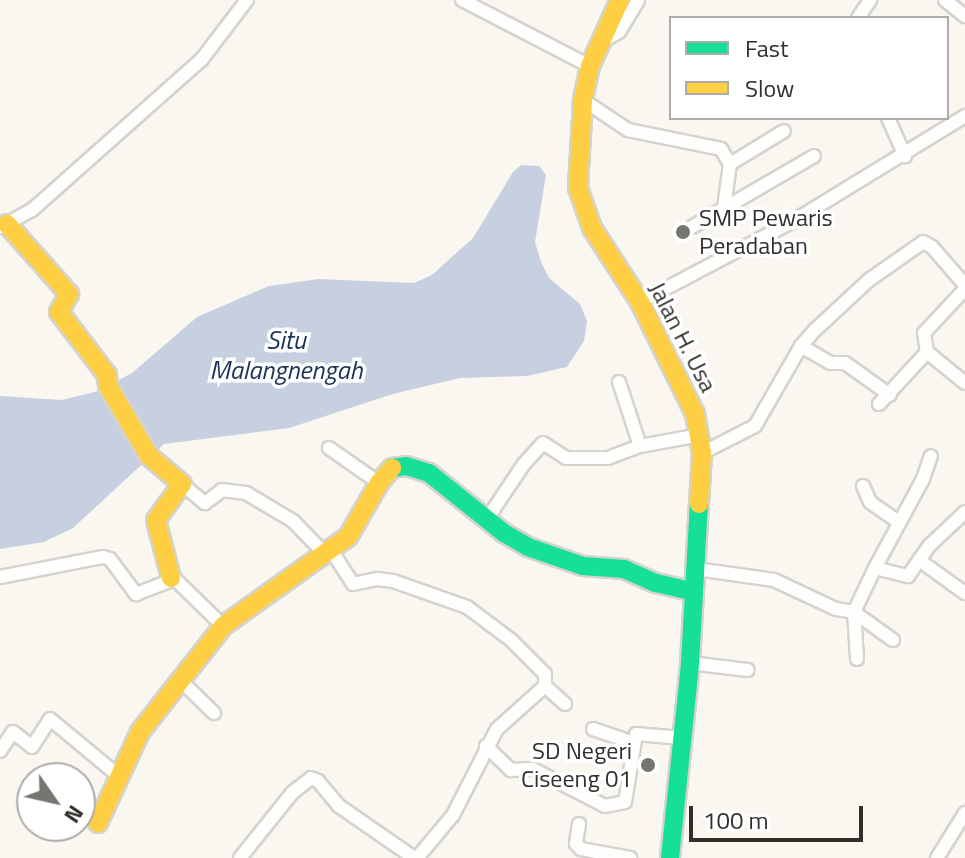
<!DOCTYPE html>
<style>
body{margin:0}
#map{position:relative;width:965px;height:858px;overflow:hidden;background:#faf7f0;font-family:"Titillium Web",sans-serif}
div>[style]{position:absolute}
.water>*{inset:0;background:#c6d0e1}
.roads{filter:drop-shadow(2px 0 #d5d3cd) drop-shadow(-2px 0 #d5d3cd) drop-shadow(0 2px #d5d3cd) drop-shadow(0 -2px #d5d3cd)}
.street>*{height:12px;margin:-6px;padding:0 6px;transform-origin:6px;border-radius:6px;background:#fefefd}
.fast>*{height:18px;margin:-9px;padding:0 9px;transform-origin:9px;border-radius:9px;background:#16e098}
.slow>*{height:18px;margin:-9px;padding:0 9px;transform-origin:9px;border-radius:9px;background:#ffcf43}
.dots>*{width:22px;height:22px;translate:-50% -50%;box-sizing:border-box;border:4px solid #fff;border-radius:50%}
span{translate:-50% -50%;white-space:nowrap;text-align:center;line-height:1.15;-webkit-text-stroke:7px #fff;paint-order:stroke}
.poi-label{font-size:24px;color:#312f2a}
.left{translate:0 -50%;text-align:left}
.right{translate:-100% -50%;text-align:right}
.street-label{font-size:24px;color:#312f2a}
.water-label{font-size:26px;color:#1c3257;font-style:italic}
.legend{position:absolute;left:669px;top:16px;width:280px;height:104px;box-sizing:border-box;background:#fff;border:2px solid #adacaa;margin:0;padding:10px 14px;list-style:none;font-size:24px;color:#312f2a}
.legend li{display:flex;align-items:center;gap:16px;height:40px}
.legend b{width:40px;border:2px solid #adacaa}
.north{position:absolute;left:16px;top:762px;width:80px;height:80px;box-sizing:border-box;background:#fff;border:2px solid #adacaa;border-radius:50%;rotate:124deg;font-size:22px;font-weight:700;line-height:32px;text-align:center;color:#312f2a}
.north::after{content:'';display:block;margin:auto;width:28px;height:36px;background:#77756f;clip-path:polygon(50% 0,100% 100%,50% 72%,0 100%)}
.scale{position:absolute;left:689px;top:806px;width:174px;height:36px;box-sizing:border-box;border:4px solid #312f2a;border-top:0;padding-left:10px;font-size:24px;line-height:28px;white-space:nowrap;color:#312f2a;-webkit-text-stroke:6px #fff;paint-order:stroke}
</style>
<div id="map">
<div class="water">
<div style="clip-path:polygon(521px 165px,539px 166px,546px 175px,535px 242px,541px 262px,549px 278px,580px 304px,587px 321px,584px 341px,567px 367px,527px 376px,460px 378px,393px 394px,289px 428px,164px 444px,73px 528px,44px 542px,0 549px,0 396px,62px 400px,98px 391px,132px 373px,197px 317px,269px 286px,319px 279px,414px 283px,432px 275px,473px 238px,513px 172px)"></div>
</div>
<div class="roads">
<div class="street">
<div style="left:462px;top:0;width:144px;rotate:27.3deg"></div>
<div style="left:945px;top:0;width:26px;rotate:39deg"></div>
<div style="left:858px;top:18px;width:22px;rotate:-56deg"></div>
<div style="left:599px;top:43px;width:23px;rotate:-29deg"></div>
<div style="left:619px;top:32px;width:37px;rotate:-59deg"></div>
<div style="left:583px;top:100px;width:54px;rotate:33.7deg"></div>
<div style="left:628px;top:130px;width:95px;rotate:11.5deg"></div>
<div style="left:721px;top:149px;width:17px;rotate:59deg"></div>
<div style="left:730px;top:164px;width:43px;rotate:97.9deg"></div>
<div style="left:888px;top:118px;width:42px;rotate:65.9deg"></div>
<div style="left:730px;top:164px;width:63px;rotate:-31.4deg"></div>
<div style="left:1px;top:227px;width:35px;rotate:-29deg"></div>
<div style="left:32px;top:210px;width:227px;rotate:-41.6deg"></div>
<div style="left:202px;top:59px;width:74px;rotate:-52.7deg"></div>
<div style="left:692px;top:227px;width:141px;rotate:-30.2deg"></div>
<div style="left:640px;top:302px;width:172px;rotate:-27.8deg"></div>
<div style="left:792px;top:222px;width:203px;rotate:-31.5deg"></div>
<div style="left:801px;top:346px;width:34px;rotate:30deg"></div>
<div style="left:831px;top:363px;width:14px"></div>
<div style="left:845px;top:363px;width:55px;rotate:35.4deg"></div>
<div style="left:927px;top:352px;width:49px;rotate:39.2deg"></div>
<div style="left:619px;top:382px;width:67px;rotate:71.8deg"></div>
<div style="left:640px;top:446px;width:61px;rotate:-10.4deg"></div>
<div style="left:879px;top:404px;width:71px;rotate:-47.3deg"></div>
<div style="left:927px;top:352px;width:19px;rotate:-99deg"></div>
<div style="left:924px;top:333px;width:60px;rotate:-47deg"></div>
<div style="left:329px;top:448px;width:61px;rotate:35deg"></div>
<div style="left:702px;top:453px;width:59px;rotate:-27deg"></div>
<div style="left:755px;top:426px;width:92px;rotate:-60.1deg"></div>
<div style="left:801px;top:346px;width:21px;rotate:-49deg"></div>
<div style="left:815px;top:330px;width:74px;rotate:-42.8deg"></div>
<div style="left:869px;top:280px;width:66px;rotate:-35.1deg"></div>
<div style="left:923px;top:242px;width:10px;rotate:29deg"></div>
<div style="left:932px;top:247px;width:50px;rotate:49deg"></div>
<div style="left:182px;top:484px;width:30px;rotate:40deg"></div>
<div style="left:205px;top:503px;width:21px;rotate:-37deg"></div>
<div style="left:222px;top:490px;width:24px;rotate:7deg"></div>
<div style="left:246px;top:493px;width:55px;rotate:30.8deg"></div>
<div style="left:293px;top:521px;width:46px;rotate:45.9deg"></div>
<div style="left:863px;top:486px;width:17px;rotate:66deg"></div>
<div style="left:870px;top:502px;width:35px;rotate:35deg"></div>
<div style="left:487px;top:519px;width:66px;rotate:-56.1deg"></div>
<div style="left:524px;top:464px;width:28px;rotate:-48deg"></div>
<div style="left:543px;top:443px;width:27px;rotate:33deg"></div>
<div style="left:566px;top:458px;width:42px"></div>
<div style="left:608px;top:458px;width:34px;rotate:-21deg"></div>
<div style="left:331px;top:550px;width:40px;rotate:57.1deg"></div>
<div style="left:353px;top:584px;width:25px;rotate:-12deg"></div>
<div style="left:377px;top:579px;width:16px;rotate:7deg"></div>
<div style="left:393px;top:581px;width:78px;rotate:19.4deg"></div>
<div style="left:467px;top:607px;width:55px;rotate:36.9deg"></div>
<div style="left:511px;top:640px;width:48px;rotate:45deg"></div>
<div style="left:545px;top:674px;width:12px;rotate:90deg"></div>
<div style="left:545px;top:686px;width:64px;rotate:138.1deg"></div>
<div style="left:497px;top:729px;width:97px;rotate:117.1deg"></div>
<div style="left:453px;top:815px;width:56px;rotate:129.9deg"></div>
<div style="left:919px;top:560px;width:57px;rotate:35.7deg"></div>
<div style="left:875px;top:568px;width:101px;rotate:-61.7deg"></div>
<div style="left:923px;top:479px;width:24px;rotate:-71deg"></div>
<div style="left:696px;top:569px;width:79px;rotate:8deg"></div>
<div style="left:774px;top:580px;width:68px;rotate:25.1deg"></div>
<div style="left:836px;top:609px;width:18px;rotate:9deg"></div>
<div style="left:854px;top:612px;width:49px;rotate:-64.5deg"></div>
<div style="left:875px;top:568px;width:34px;rotate:14deg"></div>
<div style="left:908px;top:576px;width:38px;rotate:-55deg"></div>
<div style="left:930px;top:545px;width:48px;rotate:-43.3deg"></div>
<div style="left:0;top:577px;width:105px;rotate:-11deg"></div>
<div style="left:103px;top:557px;width:7px;rotate:16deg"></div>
<div style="left:110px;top:559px;width:44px;rotate:53.4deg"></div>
<div style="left:136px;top:594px;width:42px;rotate:-21deg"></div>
<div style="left:175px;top:579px;width:67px;rotate:44.4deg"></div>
<div style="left:854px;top:612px;width:48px;rotate:35.7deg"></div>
<div style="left:854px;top:612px;width:47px;rotate:86.3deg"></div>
<div style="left:690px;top:663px;width:58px;rotate:6.9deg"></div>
<div style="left:181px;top:681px;width:46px;rotate:44.1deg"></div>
<div style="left:545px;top:686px;width:27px;rotate:42deg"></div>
<div style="left:593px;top:729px;width:43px;rotate:18.9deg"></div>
<div style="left:486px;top:746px;width:35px;rotate:44deg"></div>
<div style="left:511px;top:770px;width:22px;rotate:-3deg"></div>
<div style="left:533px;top:769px;width:81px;rotate:27.2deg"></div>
<div style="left:605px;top:806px;width:20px;rotate:-11deg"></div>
<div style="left:625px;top:802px;width:69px;rotate:-80.8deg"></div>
<div style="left:636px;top:734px;width:46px;rotate:5deg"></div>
<div style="left:0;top:751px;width:23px;rotate:-56deg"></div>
<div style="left:13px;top:732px;width:24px;rotate:38deg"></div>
<div style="left:32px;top:747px;width:33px;rotate:-57deg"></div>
<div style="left:50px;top:719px;width:91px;rotate:39.6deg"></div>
<div style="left:579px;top:824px;width:20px;rotate:99deg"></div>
<div style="left:576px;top:844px;width:7px;rotate:45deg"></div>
<div style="left:581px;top:849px;width:50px;rotate:10.4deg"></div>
<div style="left:240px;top:858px;width:83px;rotate:-51.3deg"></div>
<div style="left:292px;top:793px;width:24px;rotate:-38deg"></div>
<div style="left:311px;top:778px;width:8px;rotate:23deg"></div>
<div style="left:318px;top:781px;width:33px;rotate:50deg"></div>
<div style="left:339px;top:806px;width:91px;rotate:34.7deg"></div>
<div style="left:937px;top:858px;width:53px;rotate:-58.1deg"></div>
</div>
<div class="fast">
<div style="left:392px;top:468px;width:14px;rotate:-8deg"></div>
<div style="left:406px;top:466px;width:24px;rotate:17deg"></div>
<div style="left:429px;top:473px;width:96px;rotate:38.7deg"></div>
<div style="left:504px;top:533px;width:28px;rotate:30deg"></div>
<div style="left:528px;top:547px;width:58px;rotate:19.1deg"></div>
<div style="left:583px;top:566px;width:41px;rotate:4.2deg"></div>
<div style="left:624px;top:569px;width:35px;rotate:24deg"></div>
<div style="left:656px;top:583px;width:39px;rotate:13deg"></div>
<div style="left:670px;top:858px;width:196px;rotate:-84.1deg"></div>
<div style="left:690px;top:663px;width:159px;rotate:-86.8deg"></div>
</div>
<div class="slow">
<div style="left:620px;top:0;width:72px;rotate:114.4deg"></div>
<div style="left:590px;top:66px;width:35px;rotate:102deg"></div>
<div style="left:583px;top:100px;width:88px;rotate:93.3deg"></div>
<div style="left:578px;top:188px;width:42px;rotate:70.7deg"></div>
<div style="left:592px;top:228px;width:88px;rotate:57deg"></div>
<div style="left:640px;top:302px;width:125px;rotate:63.8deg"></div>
<div style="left:695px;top:414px;width:40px;rotate:80deg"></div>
<div style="left:702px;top:453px;width:51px;rotate:93.4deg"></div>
<div style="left:7px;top:224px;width:94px;rotate:48.5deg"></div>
<div style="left:69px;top:294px;width:21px;rotate:119deg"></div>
<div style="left:59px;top:312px;width:79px;rotate:52.7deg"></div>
<div style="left:107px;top:375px;width:11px;rotate:85deg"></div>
<div style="left:108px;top:386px;width:81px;rotate:59.6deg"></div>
<div style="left:149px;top:456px;width:43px;rotate:40.3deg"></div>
<div style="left:182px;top:484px;width:44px;rotate:125.8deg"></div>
<div style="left:156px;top:520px;width:60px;rotate:75.5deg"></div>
<div style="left:98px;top:823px;width:100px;rotate:-65.2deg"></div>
<div style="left:140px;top:732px;width:135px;rotate:-51.9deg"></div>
<div style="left:223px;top:626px;width:153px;rotate:-35.5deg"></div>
<div style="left:348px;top:537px;width:62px;rotate:-60.1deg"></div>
<div style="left:379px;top:483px;width:20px;rotate:-49deg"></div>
</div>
</div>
<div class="dots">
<div style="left:683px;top:232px;background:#77756f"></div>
<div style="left:648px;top:765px;background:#77756f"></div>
</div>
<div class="poi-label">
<span class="left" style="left:699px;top:232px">SMP Pewaris<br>Peradaban</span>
<span class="right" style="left:632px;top:765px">SD Negeri<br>Ciseeng 01</span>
</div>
<div class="street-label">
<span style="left:683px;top:337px;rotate:63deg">Jalan H. Usa</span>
</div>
<div class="water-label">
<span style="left:286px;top:355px">Situ<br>Malangnengah</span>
</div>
<ul class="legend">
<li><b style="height:10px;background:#16e098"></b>Fast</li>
<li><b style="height:10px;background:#ffcf43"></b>Slow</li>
</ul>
<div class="north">N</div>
<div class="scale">100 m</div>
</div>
